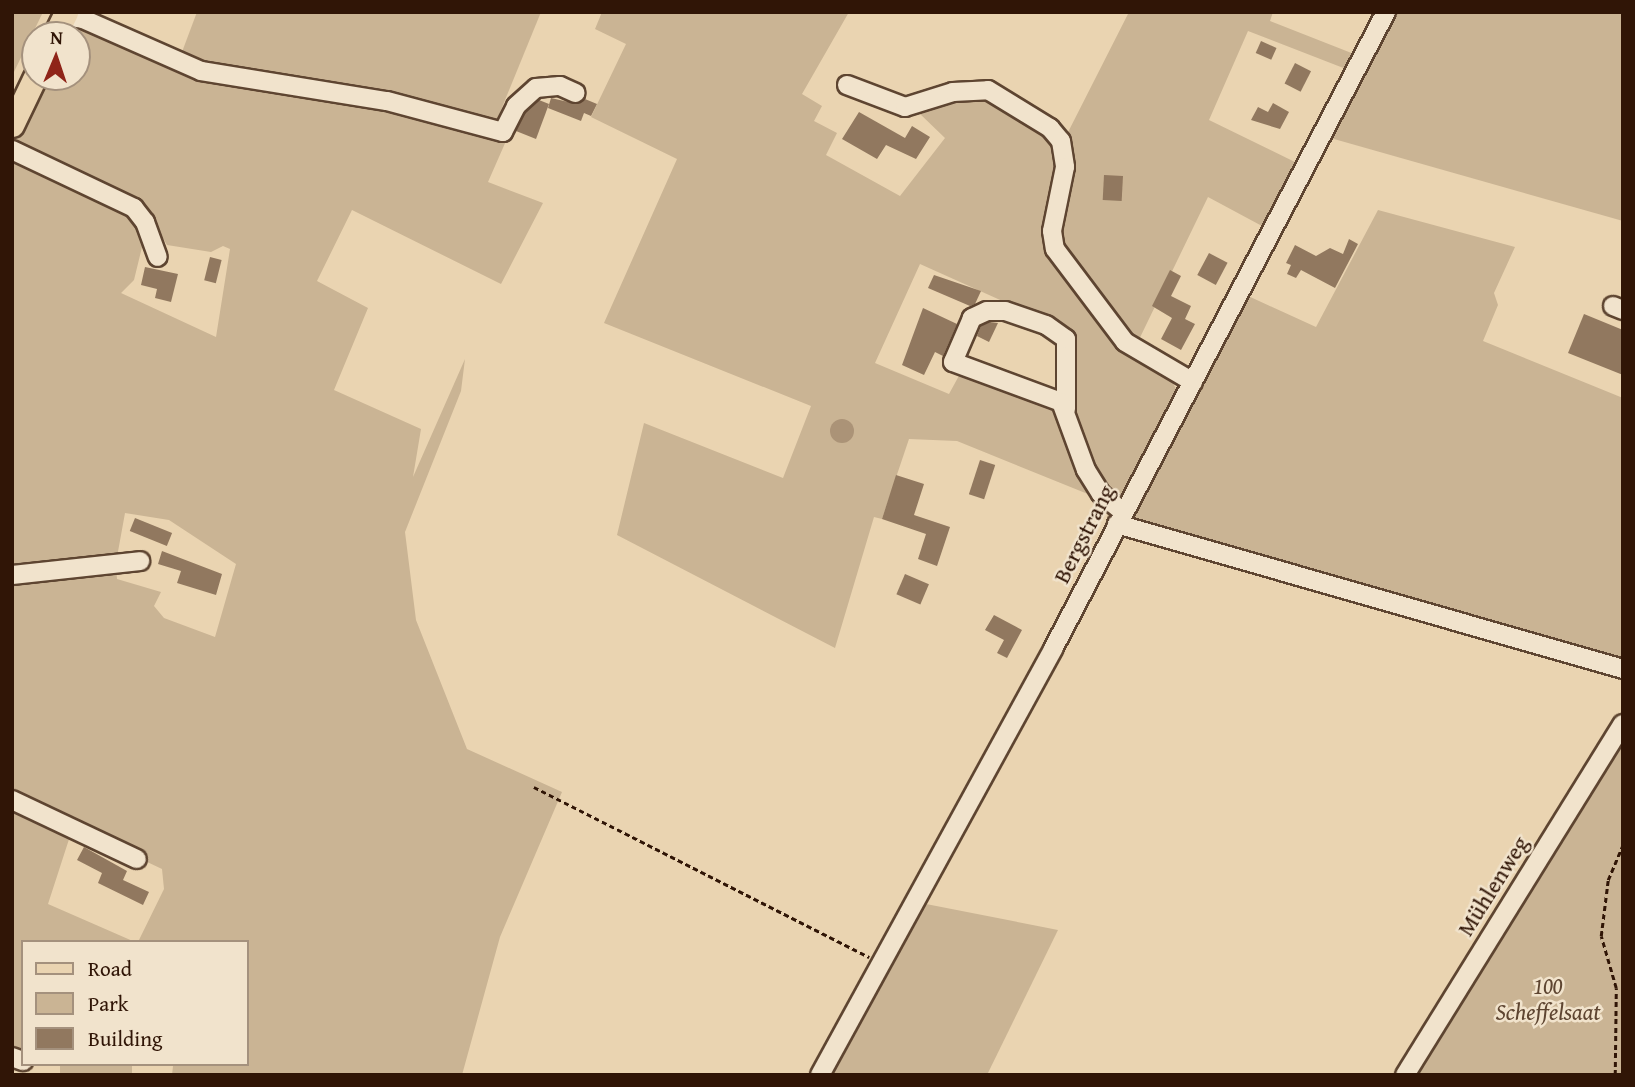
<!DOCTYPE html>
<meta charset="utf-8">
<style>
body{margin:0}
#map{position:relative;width:1635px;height:1087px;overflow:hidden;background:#ead4b1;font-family:"Gentium Book Plus",serif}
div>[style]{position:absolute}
.green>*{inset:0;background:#cab494;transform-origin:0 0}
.water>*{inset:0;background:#ab9377}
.round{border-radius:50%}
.building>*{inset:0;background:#91785f;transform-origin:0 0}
.path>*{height:2.5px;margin-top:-1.25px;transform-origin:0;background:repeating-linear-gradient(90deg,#301506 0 5px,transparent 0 8.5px)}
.roads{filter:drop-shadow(2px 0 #5e4531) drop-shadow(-2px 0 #5e4531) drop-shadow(0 2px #5e4531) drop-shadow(0 -2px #5e4531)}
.minor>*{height:18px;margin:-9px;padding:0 9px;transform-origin:9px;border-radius:9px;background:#f1e3cc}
.major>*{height:23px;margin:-11.5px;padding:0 11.5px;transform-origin:11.5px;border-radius:11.5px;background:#ead4b1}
span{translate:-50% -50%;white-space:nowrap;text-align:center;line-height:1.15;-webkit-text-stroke:5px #f1e3cc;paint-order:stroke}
.street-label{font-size:23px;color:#301506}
.park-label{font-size:23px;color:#5e4531;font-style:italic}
.frame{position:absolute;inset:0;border:14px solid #301506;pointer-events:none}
.legend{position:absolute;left:21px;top:940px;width:228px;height:126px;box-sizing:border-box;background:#f1e3cc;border:2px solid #a4917d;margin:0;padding:9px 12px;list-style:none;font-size:21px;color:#301506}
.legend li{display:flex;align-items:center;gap:14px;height:35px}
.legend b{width:35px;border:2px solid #a4917d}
.north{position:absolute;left:21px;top:21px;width:70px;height:70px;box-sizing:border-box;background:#f1e3cc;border:2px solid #a4917d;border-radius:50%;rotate:2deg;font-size:19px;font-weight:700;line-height:28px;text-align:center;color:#301506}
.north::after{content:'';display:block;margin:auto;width:24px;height:32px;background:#8f2418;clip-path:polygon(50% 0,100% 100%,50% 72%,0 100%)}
</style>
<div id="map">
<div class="green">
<div style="clip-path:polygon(12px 12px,43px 12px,12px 76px)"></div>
<div style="clip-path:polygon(197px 12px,541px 12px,494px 127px,179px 60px)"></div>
<div style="clip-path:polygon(evenodd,602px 12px,849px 12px,802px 94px,822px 106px,814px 121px,837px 133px,826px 155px,900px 196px,945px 138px,918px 112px,959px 97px,1005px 101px,1061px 146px,1129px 12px,1273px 12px,1270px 21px,1354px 54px,1346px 69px,1248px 31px,1209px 120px,1297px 163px,1262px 226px,1208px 197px,1132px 354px,1169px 375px,1178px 393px,1120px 507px,957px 441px,909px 439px,882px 519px,874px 517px,835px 648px,617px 535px,644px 423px,783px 478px,811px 406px,604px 323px,677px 159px,591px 117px,626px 44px,595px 29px,602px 12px,920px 264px,1049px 322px,1068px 336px,1068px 404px,961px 372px,949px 394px,875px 363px,920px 264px)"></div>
<div style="clip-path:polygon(1392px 12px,1623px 12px,1623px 221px,1327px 137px)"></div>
<div style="clip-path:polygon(evenodd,68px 21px,184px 71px,389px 105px,506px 141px,488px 182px,543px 203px,501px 284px,352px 210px,317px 281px,368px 308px,334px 390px,421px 429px,413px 477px,465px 359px,461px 391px,405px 532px,416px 620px,467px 749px,562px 792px,500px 937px,462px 1075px,172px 1075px,173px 1066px,166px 1064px,247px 1064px,247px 942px,138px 942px,164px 889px,162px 869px,12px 798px,12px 579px,116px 567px,117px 579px,161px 592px,154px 606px,164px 618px,215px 637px,236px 564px,169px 520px,125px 513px,117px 557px,12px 570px,12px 145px,43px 77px,77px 77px,77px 35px,62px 35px,68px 21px,152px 220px,167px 245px,211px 252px,223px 246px,230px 249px,216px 337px,121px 293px,134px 280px,143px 243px,141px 228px,152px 220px)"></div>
<div style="clip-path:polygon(1378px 210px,1515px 247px,1494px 293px,1498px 305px,1483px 341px,1623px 398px,1623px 659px,1128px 519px,1246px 295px,1316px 327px)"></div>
<div style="clip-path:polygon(1623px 732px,1623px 1075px,1413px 1075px)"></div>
<div style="clip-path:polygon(12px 806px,72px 830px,48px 904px,135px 942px,23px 942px,23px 1055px,12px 1053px)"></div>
<div style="clip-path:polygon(921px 903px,1058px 930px,987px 1075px,829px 1075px)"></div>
<div style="left:60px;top:1064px;width:72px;height:11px"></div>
</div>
<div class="water">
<div class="round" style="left:830px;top:419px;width:24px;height:24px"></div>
</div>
<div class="building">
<div style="left:1261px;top:41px;width:17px;height:13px;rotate:24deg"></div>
<div style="left:1295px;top:63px;width:18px;height:23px;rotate:27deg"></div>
<div style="clip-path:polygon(551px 98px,577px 104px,585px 99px,597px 104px,591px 116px,584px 113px,581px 121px,548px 108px)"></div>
<div style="clip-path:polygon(539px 100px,549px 104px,536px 139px,516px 131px,525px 113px)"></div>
<div style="clip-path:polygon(1273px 103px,1289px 112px,1280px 129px,1251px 120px,1258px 107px,1268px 112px)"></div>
<div style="clip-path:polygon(859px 112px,905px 138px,912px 126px,930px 137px,916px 159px,886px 145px,877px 159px,842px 139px)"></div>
<div style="left:1104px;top:175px;width:19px;height:25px;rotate:3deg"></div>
<div style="clip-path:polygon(1349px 239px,1358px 244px,1335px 288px,1301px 270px,1296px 278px,1287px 274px,1291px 265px,1286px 263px,1295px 245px,1316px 256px,1330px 248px,1343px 254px)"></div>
<div style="left:1209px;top:253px;width:21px;height:25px;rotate:28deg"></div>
<div style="left:210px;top:257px;width:12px;height:24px;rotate:14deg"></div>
<div style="clip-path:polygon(145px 267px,178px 274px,171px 302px,155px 298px,157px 289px,141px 285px)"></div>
<div style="clip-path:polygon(1170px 270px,1181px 276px,1171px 296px,1191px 306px,1185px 319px,1195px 324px,1181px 350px,1161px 339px,1172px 318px,1152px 306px)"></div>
<div style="clip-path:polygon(934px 275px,981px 291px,975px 304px,970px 306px,928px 288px)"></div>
<div style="clip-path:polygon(923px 308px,957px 324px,943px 356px,935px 352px,924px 375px,902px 365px)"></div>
<div style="clip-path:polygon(1584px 314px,1623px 330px,1623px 375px,1568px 353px)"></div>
<div style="clip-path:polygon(990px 322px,998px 323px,989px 342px,977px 336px,981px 326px)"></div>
<div style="left:980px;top:460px;width:16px;height:36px;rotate:18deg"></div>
<div style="clip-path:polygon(896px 475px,924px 484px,914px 515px,950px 527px,937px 566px,918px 559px,926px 534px,882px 519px)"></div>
<div style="left:135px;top:518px;width:40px;height:14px;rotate:22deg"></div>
<div style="clip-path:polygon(162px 551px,222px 574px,216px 595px,177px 583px,181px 571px,158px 564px)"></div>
<div style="left:905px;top:574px;width:26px;height:22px;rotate:23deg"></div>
<div style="clip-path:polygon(994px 615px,1022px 630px,1007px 658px,997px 653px,1004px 640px,985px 630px)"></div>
<div style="clip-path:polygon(84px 847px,127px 871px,123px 880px,149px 892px,143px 905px,98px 883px,102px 873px,77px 860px)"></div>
</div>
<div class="path">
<div style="left:25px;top:62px;width:23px;rotate:-65deg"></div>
<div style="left:534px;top:787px;width:376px;rotate:26.9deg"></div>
<div style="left:1615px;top:1075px;width:87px;rotate:-89.3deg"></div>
<div style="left:1616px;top:988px;width:54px;rotate:-106.1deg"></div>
<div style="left:1601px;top:936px;width:56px;rotate:-82.9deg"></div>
<div style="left:1608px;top:880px;width:39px;rotate:-67deg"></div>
</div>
<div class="roads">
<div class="minor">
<div style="left:64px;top:16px;width:19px;rotate:9deg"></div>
<div style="left:83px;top:19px;width:129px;rotate:23.8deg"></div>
<div style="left:201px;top:71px;width:188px;rotate:9.2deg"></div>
<div style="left:387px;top:101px;width:120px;rotate:15deg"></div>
<div style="left:503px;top:132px;width:29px;rotate:-63deg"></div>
<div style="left:516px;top:106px;width:27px;rotate:-42deg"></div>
<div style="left:536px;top:88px;width:24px;rotate:-5deg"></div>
<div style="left:560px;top:86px;width:17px;rotate:24deg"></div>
<div style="left:847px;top:85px;width:62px;rotate:20.8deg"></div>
<div style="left:905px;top:107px;width:50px;rotate:-17.4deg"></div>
<div style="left:953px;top:92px;width:35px;rotate:-3deg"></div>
<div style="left:988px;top:90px;width:73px;rotate:31.5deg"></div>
<div style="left:1050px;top:128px;width:17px;rotate:50deg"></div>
<div style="left:1061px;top:141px;width:26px;rotate:81deg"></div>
<div style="left:1065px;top:167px;width:65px;rotate:101.5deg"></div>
<div style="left:1052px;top:231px;width:18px;rotate:81deg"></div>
<div style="left:1055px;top:249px;width:116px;rotate:53deg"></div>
<div style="left:1125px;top:342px;width:79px;rotate:30.5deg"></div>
<div style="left:12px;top:150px;width:135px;rotate:25.4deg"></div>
<div style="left:134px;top:208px;width:18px;rotate:52deg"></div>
<div style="left:145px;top:222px;width:37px;rotate:70deg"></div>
<div style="left:1613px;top:306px;width:11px;rotate:22deg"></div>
<div style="left:1066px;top:409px;width:70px;rotate:-90deg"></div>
<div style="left:1066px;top:339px;width:24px;rotate:-145deg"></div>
<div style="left:1046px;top:325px;width:43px;rotate:-161.1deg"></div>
<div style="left:1005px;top:311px;width:18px;rotate:180deg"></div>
<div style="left:987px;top:311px;width:17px;rotate:155deg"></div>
<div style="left:972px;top:318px;width:48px;rotate:113.4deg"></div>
<div style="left:953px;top:362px;width:115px;rotate:20.3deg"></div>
<div style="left:1061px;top:402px;width:72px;rotate:69.8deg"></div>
<div style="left:1086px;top:470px;width:28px;rotate:58deg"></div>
<div style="left:1101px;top:494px;width:27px;rotate:39deg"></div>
<div style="left:1117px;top:524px;width:526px;rotate:15.99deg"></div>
<div style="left:12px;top:575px;width:129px;rotate:-6.2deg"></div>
<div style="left:12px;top:800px;width:138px;rotate:25.3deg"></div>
<div style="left:12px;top:1057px;width:12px;rotate:20deg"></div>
<div style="left:820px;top:1075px;width:486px;rotate:-61.3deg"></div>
<div style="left:1053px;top:649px;width:719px;rotate:-62.4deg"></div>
<div style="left:1405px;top:1075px;width:413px;rotate:-58.2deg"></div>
</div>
<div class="major">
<div style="left:55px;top:35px;width:25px;rotate:-64deg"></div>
<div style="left:12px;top:125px;width:53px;rotate:-64.4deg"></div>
</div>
</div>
<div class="street-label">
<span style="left:1084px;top:534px;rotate:-63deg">Bergstrang</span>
<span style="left:1493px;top:886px;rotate:-58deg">Mühlenweg</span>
</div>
<div class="park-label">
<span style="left:1548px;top:999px">100<br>Scheffelsaat</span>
</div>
<div class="frame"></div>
<ul class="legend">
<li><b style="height:9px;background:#ead4b1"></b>Road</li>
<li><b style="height:19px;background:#cab494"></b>Park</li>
<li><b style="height:19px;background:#91785f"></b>Building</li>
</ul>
<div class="north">N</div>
</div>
